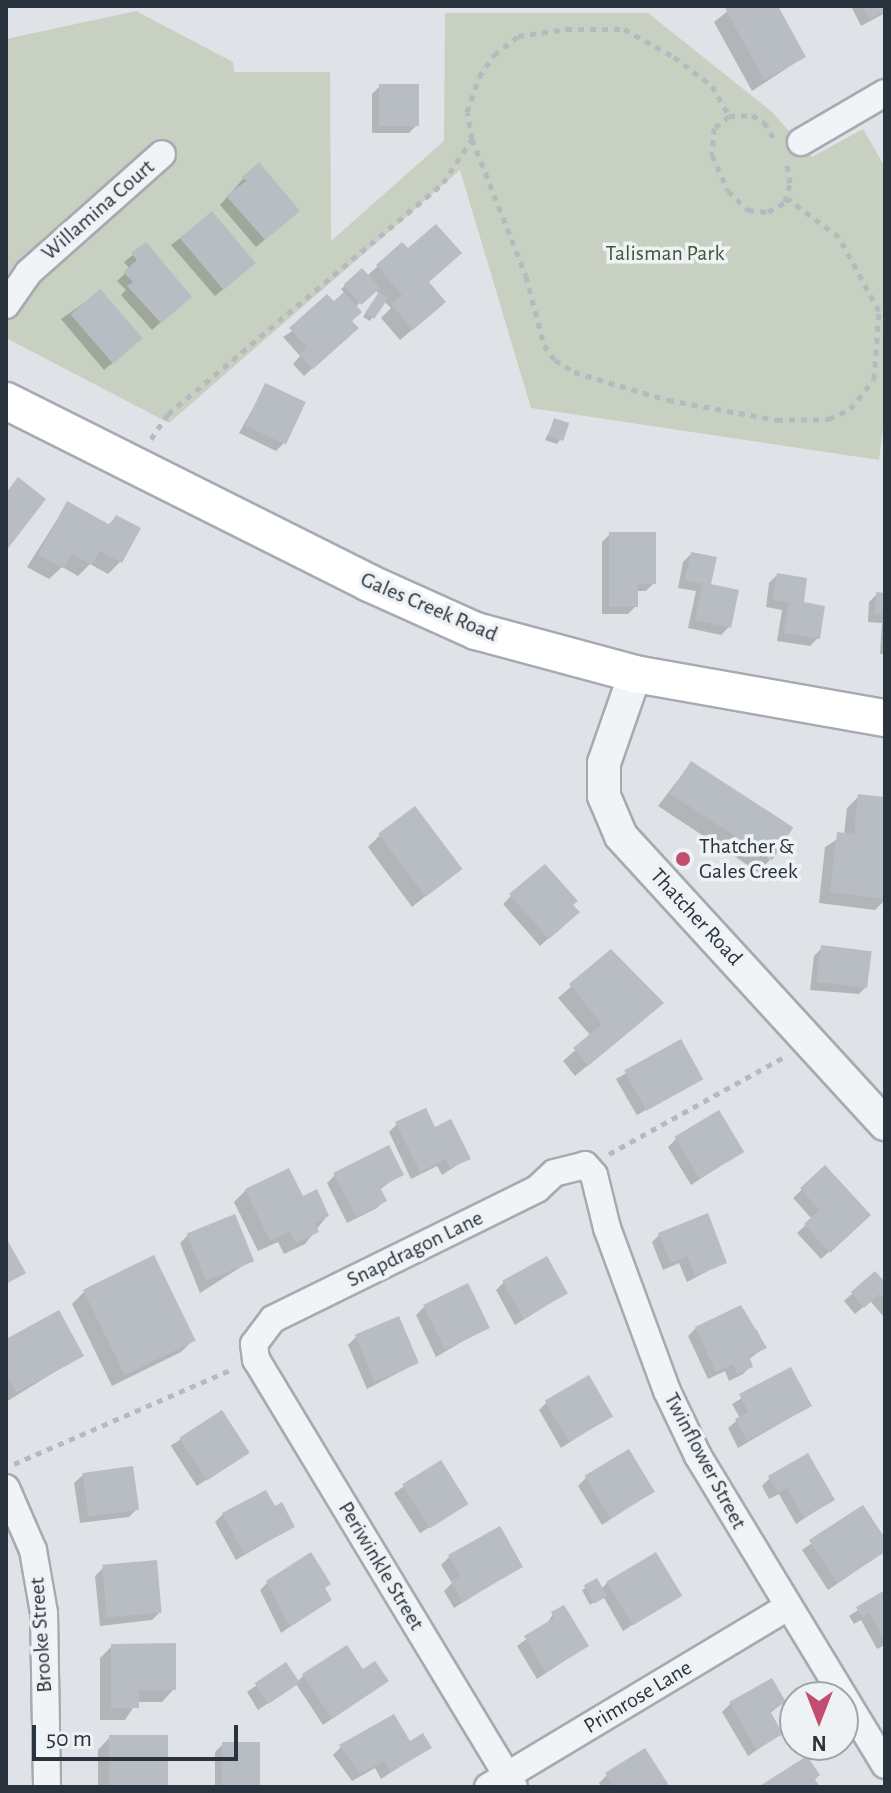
<!DOCTYPE html>
<style>
body{margin:0}
#map{position:relative;width:891px;height:1793px;overflow:hidden;background:#dfe3e7;font-family:"Alegreya Sans",sans-serif}
div>[style]{position:absolute}
.green>*{inset:0;background:#c7d0c1}
.shadow>*{inset:0;background:#0003;transform-origin:0 0}
.building>*{inset:0;background:#b7bdc3;transform-origin:0 0}
.path>*{height:5px;margin-top:-2.5px;transform-origin:0;background:repeating-linear-gradient(90deg,#b5babe 0 6px,transparent 0 12px)}
.roads{filter:drop-shadow(2px 0 #a5abb1) drop-shadow(-2px 0 #a5abb1) drop-shadow(0 2px #a5abb1) drop-shadow(0 -2px #a5abb1)}
.minor>*{height:26px;margin:-13px;padding:0 13px;transform-origin:13px;border-radius:13px;background:#f1f4f6}
.tertiary>*{height:32px;margin:-16px;padding:0 16px;transform-origin:16px;border-radius:16px;background:#f1f4f6}
.secondary>*{height:36px;margin:-18px;padding:0 18px;transform-origin:18px;border-radius:18px;background:#fff}
.dots>*{width:22px;height:22px;translate:-50% -50%;box-sizing:border-box;border:4px solid #eef2f5;border-radius:50%}
span{translate:-50% -50%;white-space:nowrap;text-align:center;line-height:1.15;-webkit-text-stroke:7px #eef2f5;paint-order:stroke}
.street-label{font-size:22px;color:#29333d}
.park-label{font-size:22px;color:#425738}
.poi-label{font-size:22px;color:#29333d}
.left{translate:0 -50%;text-align:left}
.frame{position:absolute;inset:0;border:8px solid #29333d;pointer-events:none}
.north{position:absolute;left:779px;top:1681px;width:80px;height:80px;box-sizing:border-box;background:#eef2f5;border:2px solid #9fa6ab;border-radius:50%;rotate:180deg;font-size:22px;font-weight:700;line-height:32px;text-align:center;color:#29333d}
.north::after{content:'';display:block;margin:auto;width:28px;height:36px;background:#c34d70;clip-path:polygon(50% 0,100% 100%,50% 72%,0 100%)}
.scale{position:absolute;left:32px;top:1725px;width:206px;height:36px;box-sizing:border-box;border:4px solid #29333d;border-top:0;padding-left:10px;font-size:24px;line-height:28px;white-space:nowrap;color:#29333d;-webkit-text-stroke:6px #eef2f5;paint-order:stroke}
</style>
<div id="map">
<div class="green">
<div style="clip-path:polygon(136px 11px,233px 62px,234px 72px,330px 72px,331px 241px,444px 141px,445px 13px,648px 13px,771px 111px,812px 157px,863px 129px,885px 167px,885px 413px,879px 460px,531px 408px,460px 170px,169px 423px,6px 338px,6px 39px)"></div>
</div>
<div class="shadow">
<div style="clip-path:polygon(734px 6px,776px 6px,804px 57px,752px 91px,714px 22px)"></div>
<div style="clip-path:polygon(851px 6px,885px 6px,885px 13px,861px 26px)"></div>
<div style="clip-path:polygon(380px 86px,417px 125px,409px 133px,372px 133px,372px 94px)"></div>
<div style="clip-path:polygon(244px 178px,289px 219px,256px 247px,220px 205px)"></div>
<div style="clip-path:polygon(212px 214px,245px 271px,215px 296px,171px 245px)"></div>
<div style="clip-path:polygon(402px 244px,427px 283px,431px 314px,400px 340px,381px 318px,391px 308px,384px 301px,370px 321px,363px 317px,379px 294px,375px 290px,355px 307px,348px 336px,304px 376px,293px 364px,300px 356px,283px 337px,334px 304px,345px 294px,341px 289px,362px 271px,367px 276px)"></div>
<div style="clip-path:polygon(146px 245px,181px 304px,152px 330px,121px 295px,126px 290px,117px 281px,130px 269px,124px 262px)"></div>
<div style="clip-path:polygon(100px 292px,133px 346px,104px 370px,61px 319px)"></div>
<div style="clip-path:polygon(266px 385px,284px 443px,276px 451px,239px 433px)"></div>
<div style="clip-path:polygon(555px 420px,560px 440px,557px 444px,545px 440px)"></div>
<div style="clip-path:polygon(67px 504px,107px 526px,116px 517px,120px 562px,108px 574px,90px 564px,78px 576px,62px 567px,49px 579px,27px 567px)"></div>
<div style="clip-path:polygon(610px 534px,654px 583px,646px 591px,636px 591px,636px 606px,628px 614px,602px 614px,602px 542px)"></div>
<div style="clip-path:polygon(691px 554px,729px 627px,721px 635px,688px 628px,696px 591px,678px 588px,683px 562px)"></div>
<div style="clip-path:polygon(777px 575px,801px 604px,818px 638px,810px 646px,777px 641px,782px 610px,766px 607px,769px 583px)"></div>
<div style="clip-path:polygon(877px 594px,885px 595px,885px 654px,880px 654px,882px 623px,868px 622px,869px 602px)"></div>
<div style="clip-path:polygon(691px 763px,770px 860px,758px 872px,658px 806px)"></div>
<div style="clip-path:polygon(859px 796px,885px 799px,885px 900px,875px 910px,819px 903px,825px 847px,844px 835px,847px 808px)"></div>
<div style="clip-path:polygon(380px 835px,459px 869px,412px 907px,368px 847px)"></div>
<div style="clip-path:polygon(511px 896px,571px 905px,569px 920px,540px 946px,503px 904px)"></div>
<div style="clip-path:polygon(822px 948px,867px 986px,859px 994px,810px 990px,814px 956px)"></div>
<div style="clip-path:polygon(611px 952px,649px 1015px,575px 1076px,563px 1061px,591px 1036px,558px 998px)"></div>
<div style="left:680px;top:1042px;width:42px;height:74px;rotate:60deg"></div>
<div style="clip-path:polygon(397px 1124px,434px 1130px,468px 1158px,442px 1175px,437px 1166px,411px 1179px,389px 1132px)"></div>
<div style="clip-path:polygon(676px 1139px,742px 1152px,691px 1185px,668px 1147px)"></div>
<div style="clip-path:polygon(825px 1168px,860px 1223px,821px 1259px,797px 1233px,812px 1219px,793px 1198px)"></div>
<div style="clip-path:polygon(401px 1174px,379px 1190px,385px 1200px,377px 1208px,347px 1223px,327px 1183px,335px 1175px)"></div>
<div style="clip-path:polygon(246px 1190px,302px 1198px,327px 1216px,305px 1244px,284px 1254px,278px 1242px,258px 1251px,234px 1202px)"></div>
<div style="clip-path:polygon(660px 1234px,725px 1262px,687px 1282px,679px 1263px,663px 1270px,652px 1242px)"></div>
<div style="clip-path:polygon(188px 1235px,252px 1260px,200px 1293px,180px 1243px)"></div>
<div style="clip-path:polygon(153px 1258px,193px 1340px,181px 1352px,112px 1386px,72px 1304px,84px 1292px)"></div>
<div style="clip-path:polygon(875px 1273px,885px 1285px,885px 1318px,870px 1301px,855px 1314px,844px 1301px)"></div>
<div style="clip-path:polygon(504px 1282px,565px 1294px,515px 1325px,496px 1290px)"></div>
<div style="clip-path:polygon(424px 1307px,487px 1327px,436px 1357px,416px 1315px)"></div>
<div style="clip-path:polygon(696px 1328px,757px 1330px,765px 1347px,748px 1360px,751px 1366px,743px 1374px,729px 1381px,725px 1371px,708px 1379px,688px 1336px)"></div>
<div style="clip-path:polygon(356px 1337px,417px 1363px,367px 1389px,348px 1345px)"></div>
<div style="clip-path:polygon(6px 1341px,82px 1355px,6px 1402px)"></div>
<div style="clip-path:polygon(790px 1369px,810px 1406px,738px 1448px,728px 1428px,740px 1418px,732px 1404px)"></div>
<div style="clip-path:polygon(547px 1402px,610px 1416px,561px 1448px,539px 1410px)"></div>
<div style="left:221px;top:1413px;width:48px;height:60px;rotate:57deg"></div>
<div style="left:440px;top:1463px;width:48px;height:55px;rotate:57deg"></div>
<div style="clip-path:polygon(83px 1475px,137px 1509px,129px 1517px,80px 1523px,74px 1483px)"></div>
<div style="clip-path:polygon(586px 1478px,652px 1492px,602px 1525px,578px 1486px)"></div>
<div style="clip-path:polygon(770px 1478px,832px 1500px,796px 1524px,779px 1494px,769px 1499px,762px 1486px)"></div>
<div style="clip-path:polygon(863px 1508px,885px 1542px,885px 1551px,828px 1590px,802px 1550px)"></div>
<div style="clip-path:polygon(274px 1509px,292px 1527px,236px 1560px,215px 1522px,223px 1514px)"></div>
<div style="clip-path:polygon(449px 1557px,521px 1566px,454px 1608px,444px 1591px,452px 1583px,441px 1565px)"></div>
<div style="clip-path:polygon(103px 1568px,160px 1612px,152px 1620px,100px 1626px,95px 1576px)"></div>
<div style="clip-path:polygon(596px 1581px,601px 1589px,608px 1582px,679px 1595px,623px 1631px,603px 1596px,590px 1605px,582px 1590px)"></div>
<div style="clip-path:polygon(268px 1582px,323px 1589px,330px 1599px,281px 1633px,260px 1590px)"></div>
<div style="clip-path:polygon(885px 1592px,885px 1645px,877px 1649px,861px 1620px,854px 1624px,849px 1616px)"></div>
<div style="clip-path:polygon(553px 1614px,587px 1646px,537px 1679px,517px 1646px,546px 1625px)"></div>
<div style="clip-path:polygon(112px 1646px,174px 1689px,162px 1702px,137px 1702px,125px 1720px,100px 1720px,100px 1658px)"></div>
<div style="clip-path:polygon(286px 1665px,297px 1682px,303px 1676px,362px 1671px,386px 1681px,323px 1725px,296px 1684px,258px 1710px,247px 1692px)"></div>
<div style="clip-path:polygon(784px 1702px,769px 1714px,781px 1734px,748px 1756px,722px 1712px,730px 1704px)"></div>
<div style="clip-path:polygon(110px 1737px,166px 1787px,98px 1787px,98px 1750px)"></div>
<div style="clip-path:polygon(223px 1744px,258px 1786px,257px 1787px,215px 1787px,215px 1752px)"></div>
<div style="clip-path:polygon(409px 1744px,429px 1748px,381px 1779px,375px 1768px,352px 1781px,333px 1755px,341px 1747px)"></div>
<div style="clip-path:polygon(607px 1775px,668px 1787px,601px 1787px,599px 1783px)"></div>
</div>
<div class="building">
<div style="clip-path:polygon(730px 6px,778px 6px,806px 57px,764px 80px,725px 8px)"></div>
<div style="clip-path:polygon(862px 6px,885px 6px,885px 11px,869px 19px)"></div>
<div style="left:379px;top:84px;width:40px;height:42px"></div>
<div style="clip-path:polygon(259px 162px,300px 211px,265px 240px,226px 196px,246px 181px,242px 177px)"></div>
<div style="left:212px;top:211px;width:68px;height:42px;rotate:50deg"></div>
<div style="clip-path:polygon(436px 224px,462px 253px,429px 282px,446px 302px,413px 330px,391px 304px,402px 295px,376px 265px,402px 242px,408px 248px)"></div>
<div style="clip-path:polygon(146px 242px,192px 297px,161px 323px,127px 286px,133px 282px,123px 272px,137px 260px,131px 253px)"></div>
<div style="left:362px;top:268px;width:27px;height:25px;rotate:48deg"></div>
<div style="left:100px;top:289px;width:65px;height:39px;rotate:49deg"></div>
<div style="clip-path:polygon(344px 292px,362px 312px,352px 321px,359px 328px,313px 369px,299px 354px,307px 347px,289px 328px,327px 294px,334px 301px)"></div>
<div style="left:379px;top:292px;width:11px;height:25px;rotate:34deg"></div>
<div style="left:265px;top:383px;width:45px;height:47px;rotate:25deg"></div>
<div style="left:554px;top:418px;width:16px;height:19px;rotate:18deg"></div>
<div style="clip-path:polygon(18px 477px,46px 499px,6px 551px,6px 493px)"></div>
<div style="clip-path:polygon(67px 501px,110px 525px,116px 515px,141px 528px,122px 563px,100px 551px,92px 565px,72px 554px,63px 568px,38px 555px)"></div>
<div style="clip-path:polygon(609px 532px,656px 532px,656px 584px,638px 584px,638px 607px,609px 607px)"></div>
<div style="clip-path:polygon(691px 552px,717px 557px,711px 584px,739px 590px,731px 628px,695px 620px,703px 584px,685px 580px)"></div>
<div style="clip-path:polygon(777px 573px,807px 578px,804px 602px,825px 606px,820px 639px,784px 633px,789px 602px,772px 600px)"></div>
<div style="clip-path:polygon(876px 592px,885px 593px,885px 615px,875px 614px)"></div>
<div style="left:691px;top:761px;width:122px;height:39px;rotate:33deg"></div>
<div style="clip-path:polygon(858px 794px,885px 797px,885px 899px,830px 892px,837px 832px,854px 834px)"></div>
<div style="left:415px;top:806px;width:79px;height:46px;rotate:53deg"></div>
<div style="clip-path:polygon(545px 864px,578px 901px,573px 905px,580px 912px,549px 939px,509px 894px)"></div>
<div style="left:821px;top:945px;width:51px;height:37px;rotate:7deg"></div>
<div style="clip-path:polygon(611px 949px,664px 1003px,588px 1066px,573px 1048px,602px 1024px,569px 984px)"></div>
<div style="left:681px;top:1039px;width:46px;height:65px;rotate:61deg"></div>
<div style="clip-path:polygon(426px 1108px,435px 1127px,451px 1119px,471px 1159px,450px 1168px,446px 1159px,420px 1172px,395px 1122px)"></div>
<div style="left:719px;top:1110px;width:49px;height:52px;rotate:59deg"></div>
<div style="clip-path:polygon(389px 1145px,404px 1175px,380px 1187px,387px 1201px,356px 1217px,333px 1173px)"></div>
<div style="clip-path:polygon(825px 1165px,871px 1215px,830px 1253px,804px 1224px,819px 1210px,800px 1188px)"></div>
<div style="clip-path:polygon(289px 1168px,303px 1196px,317px 1189px,329px 1216px,315px 1223px,319px 1232px,296px 1243px,290px 1231px,270px 1241px,245px 1189px)"></div>
<div style="clip-path:polygon(708px 1213px,727px 1263px,695px 1276px,687px 1256px,671px 1263px,658px 1233px)"></div>
<div style="left:235px;top:1214px;width:51px;height:52px;rotate:68deg"></div>
<div style="clip-path:polygon(6px 1238px,26px 1273px,6px 1284px)"></div>
<div style="left:154px;top:1255px;width:95px;height:79px;rotate:64deg"></div>
<div style="left:547px;top:1256px;width:43px;height:51px;rotate:61deg"></div>
<div style="clip-path:polygon(875px 1271px,885px 1282px,885px 1301px,879px 1294px,864px 1308px,851px 1292px)"></div>
<div style="left:468px;top:1283px;width:50px;height:50px;rotate:64deg"></div>
<div style="clip-path:polygon(741px 1305px,767px 1348px,749px 1356px,753px 1367px,737px 1374px,733px 1364px,716px 1372px,695px 1327px)"></div>
<div style="clip-path:polygon(59px 1310px,84px 1356px,16px 1393px,6px 1375px,6px 1339px)"></div>
<div style="left:399px;top:1316px;width:51px;height:48px;rotate:67deg"></div>
<div style="clip-path:polygon(791px 1367px,812px 1406px,747px 1441px,735px 1419px,748px 1412px,739px 1394px)"></div>
<div style="left:589px;top:1375px;width:48px;height:51px;rotate:60deg"></div>
<div style="left:222px;top:1410px;width:51px;height:51px;rotate:57deg"></div>
<div style="left:629px;top:1449px;width:50px;height:52px;rotate:59deg"></div>
<div style="clip-path:polygon(808px 1453px,835px 1500px,804px 1518px,787px 1488px,778px 1493px,768px 1476px)"></div>
<div style="left:441px;top:1460px;width:52px;height:46px;rotate:58deg"></div>
<div style="left:133px;top:1466px;width:44px;height:51px;rotate:82deg"></div>
<div style="clip-path:polygon(266px 1490px,275px 1506px,282px 1502px,295px 1527px,244px 1554px,222px 1513px)"></div>
<div style="clip-path:polygon(863px 1505px,885px 1538px,885px 1552px,837px 1583px,809px 1540px)"></div>
<div style="clip-path:polygon(500px 1526px,523px 1567px,462px 1602px,451px 1581px,460px 1576px,448px 1555px)"></div>
<div style="clip-path:polygon(311px 1552px,331px 1584px,325px 1588px,332px 1600px,290px 1627px,266px 1581px)"></div>
<div style="left:656px;top:1552px;width:51px;height:58px;rotate:59deg"></div>
<div style="left:157px;top:1560px;width:53px;height:55px;rotate:85deg"></div>
<div style="left:597px;top:1578px;width:21px;height:15px;rotate:61deg"></div>
<div style="clip-path:polygon(885px 1590px,885px 1641px,869px 1613px,862px 1618px,856px 1607px)"></div>
<div style="clip-path:polygon(564px 1605px,589px 1646px,546px 1672px,524px 1636px,554px 1618px,551px 1612px)"></div>
<div style="clip-path:polygon(176px 1643px,176px 1690px,139px 1691px,139px 1708px,111px 1708px,111px 1644px)"></div>
<div style="clip-path:polygon(347px 1645px,363px 1669px,375px 1661px,389px 1681px,332px 1719px,302px 1674px)"></div>
<div style="left:286px;top:1662px;width:25px;height:38px;rotate:56deg"></div>
<div style="clip-path:polygon(772px 1678px,786px 1702px,770px 1711px,783px 1734px,756px 1749px,729px 1702px)"></div>
<div style="clip-path:polygon(394px 1714px,410px 1741px,423px 1733px,432px 1748px,390px 1772px,384px 1761px,360px 1774px,339px 1745px)"></div>
<div style="left:109px;top:1735px;width:59px;height:52px"></div>
<div style="left:222px;top:1742px;width:38px;height:44px"></div>
<div style="clip-path:polygon(645px 1748px,670px 1787px,614px 1787px,605px 1773px)"></div>
<div style="clip-path:polygon(807px 1756px,820px 1775px,815px 1779px,820px 1787px,758px 1787px)"></div>
</div>
<div class="path">
<div style="left:729px;top:116px;width:23px;rotate:-2deg"></div>
<div style="left:752px;top:115px;width:14px;rotate:30deg"></div>
<div style="left:764px;top:122px;width:22px;rotate:60deg"></div>
<div style="left:472px;top:139px;width:147px;rotate:68.5deg"></div>
<div style="left:526px;top:276px;width:71px;rotate:75.4deg"></div>
<div style="left:544px;top:345px;width:19px;rotate:54deg"></div>
<div style="left:555px;top:360px;width:22px;rotate:32deg"></div>
<div style="left:574px;top:372px;width:98px;rotate:16.6deg"></div>
<div style="left:668px;top:400px;width:111px;rotate:10.4deg"></div>
<div style="left:777px;top:420px;width:52px;rotate:-1.1deg"></div>
<div style="left:829px;top:419px;width:23px;rotate:-25deg"></div>
<div style="left:850px;top:409px;width:38px;rotate:-51deg"></div>
<div style="left:874px;top:379px;width:68px;rotate:-85.8deg"></div>
<div style="left:879px;top:311px;width:84px;rotate:-118.4deg"></div>
<div style="left:839px;top:237px;width:65px;rotate:-143.1deg"></div>
<div style="left:151px;top:439px;width:30px;rotate:-56deg"></div>
<div style="left:168px;top:414px;width:359px;rotate:-40deg"></div>
<div style="left:443px;top:183px;width:53px;rotate:-56.6deg"></div>
<div style="left:472px;top:139px;width:27px;rotate:-100deg"></div>
<div style="left:467px;top:112px;width:37px;rotate:-71deg"></div>
<div style="left:479px;top:77px;width:27px;rotate:-56deg"></div>
<div style="left:494px;top:55px;width:31px;rotate:-38deg"></div>
<div style="left:518px;top:36px;width:49px;rotate:-8.3deg"></div>
<div style="left:566px;top:29px;width:58px"></div>
<div style="left:624px;top:29px;width:57px;rotate:29.2deg"></div>
<div style="left:674px;top:57px;width:48px;rotate:37.3deg"></div>
<div style="left:712px;top:86px;width:34px;rotate:60deg"></div>
<div style="left:729px;top:116px;width:19px;rotate:141deg"></div>
<div style="left:714px;top:128px;width:27px;rotate:94deg"></div>
<div style="left:712px;top:155px;width:39px;rotate:66deg"></div>
<div style="left:728px;top:191px;width:28px;rotate:44deg"></div>
<div style="left:748px;top:210px;width:20px;rotate:6deg"></div>
<div style="left:768px;top:212px;width:20px;rotate:-30deg"></div>
<div style="left:785px;top:202px;width:20px;rotate:-75deg"></div>
<div style="left:790px;top:183px;width:20px;rotate:-99deg"></div>
<div style="left:609px;top:1154px;width:202px;rotate:-29deg"></div>
<div style="left:14px;top:1464px;width:239px;rotate:-23.5deg"></div>
</div>
<div class="roads">
<div class="minor">
<div style="left:801px;top:142px;width:97px;rotate:-30.3deg"></div>
<div style="left:6px;top:305px;width:39px;rotate:-55deg"></div>
<div style="left:28px;top:273px;width:179px;rotate:-41.6deg"></div>
<div style="left:6px;top:1488px;width:68px;rotate:66.5deg"></div>
<div style="left:33px;top:1550px;width:64px;rotate:80.1deg"></div>
<div style="left:44px;top:1613px;width:174px;rotate:89deg"></div>
<div style="left:488px;top:1787px;width:349px;rotate:-31deg"></div>
<div style="left:514px;top:1787px;width:499px;rotate:-121.1deg"></div>
<div style="left:256px;top:1360px;width:16px;rotate:-97deg"></div>
<div style="left:254px;top:1344px;width:31px;rotate:-53deg"></div>
<div style="left:273px;top:1319px;width:294px;rotate:-26.2deg"></div>
<div style="left:537px;top:1189px;width:23px;rotate:-43deg"></div>
<div style="left:554px;top:1173px;width:32px;rotate:-14deg"></div>
<div style="left:585px;top:1165px;width:13px;rotate:48deg"></div>
<div style="left:594px;top:1175px;width:55px;rotate:76.2deg"></div>
<div style="left:607px;top:1228px;width:174px;rotate:69.8deg"></div>
<div style="left:667px;top:1391px;width:72px;rotate:64.5deg"></div>
<div style="left:698px;top:1456px;width:361px;rotate:58.8deg"></div>
</div>
<div class="tertiary">
<div style="left:635px;top:674px;width:94px;rotate:109.2deg"></div>
<div style="left:604px;top:763px;width:33px;rotate:90deg"></div>
<div style="left:604px;top:796px;width:43px;rotate:67deg"></div>
<div style="left:621px;top:836px;width:391px;rotate:47.5deg"></div>
</div>
<div class="secondary">
<div style="left:6px;top:401px;width:406px;rotate:26.6deg"></div>
<div style="left:369px;top:583px;width:117px;rotate:24.2deg"></div>
<div style="left:476px;top:631px;width:165px;rotate:15.1deg"></div>
<div style="left:635px;top:674px;width:254px;rotate:10deg"></div>
</div>
</div>
<div class="dots">
<div style="left:683px;top:859px;background:#c34d70"></div>
</div>
<div class="street-label">
<span style="left:98px;top:210px;rotate:-41deg">Willamina Court</span>
<span style="left:429px;top:607px;rotate:23deg">Gales Creek Road</span>
<span style="left:696px;top:917px;rotate:47deg">Thatcher Road</span>
<span style="left:415px;top:1249px;rotate:-26deg">Snapdragon Lane</span>
<span style="left:705px;top:1461px;rotate:62deg">Twinflower Street</span>
<span style="left:381px;top:1566px;rotate:59deg">Periwinkle Street</span>
<span style="left:41px;top:1635px;rotate:-94deg">Brooke Street</span>
<span style="left:638px;top:1697px;rotate:-31deg">Primrose Lane</span>
</div>
<div class="park-label">
<span style="left:665px;top:254px">Talisman Park</span>
</div>
<div class="poi-label">
<span class="left" style="left:699px;top:859px">Thatcher &amp;<br>Gales Creek</span>
</div>
<div class="frame"></div>
<div class="north">N</div>
<div class="scale">50 m</div>
</div>
